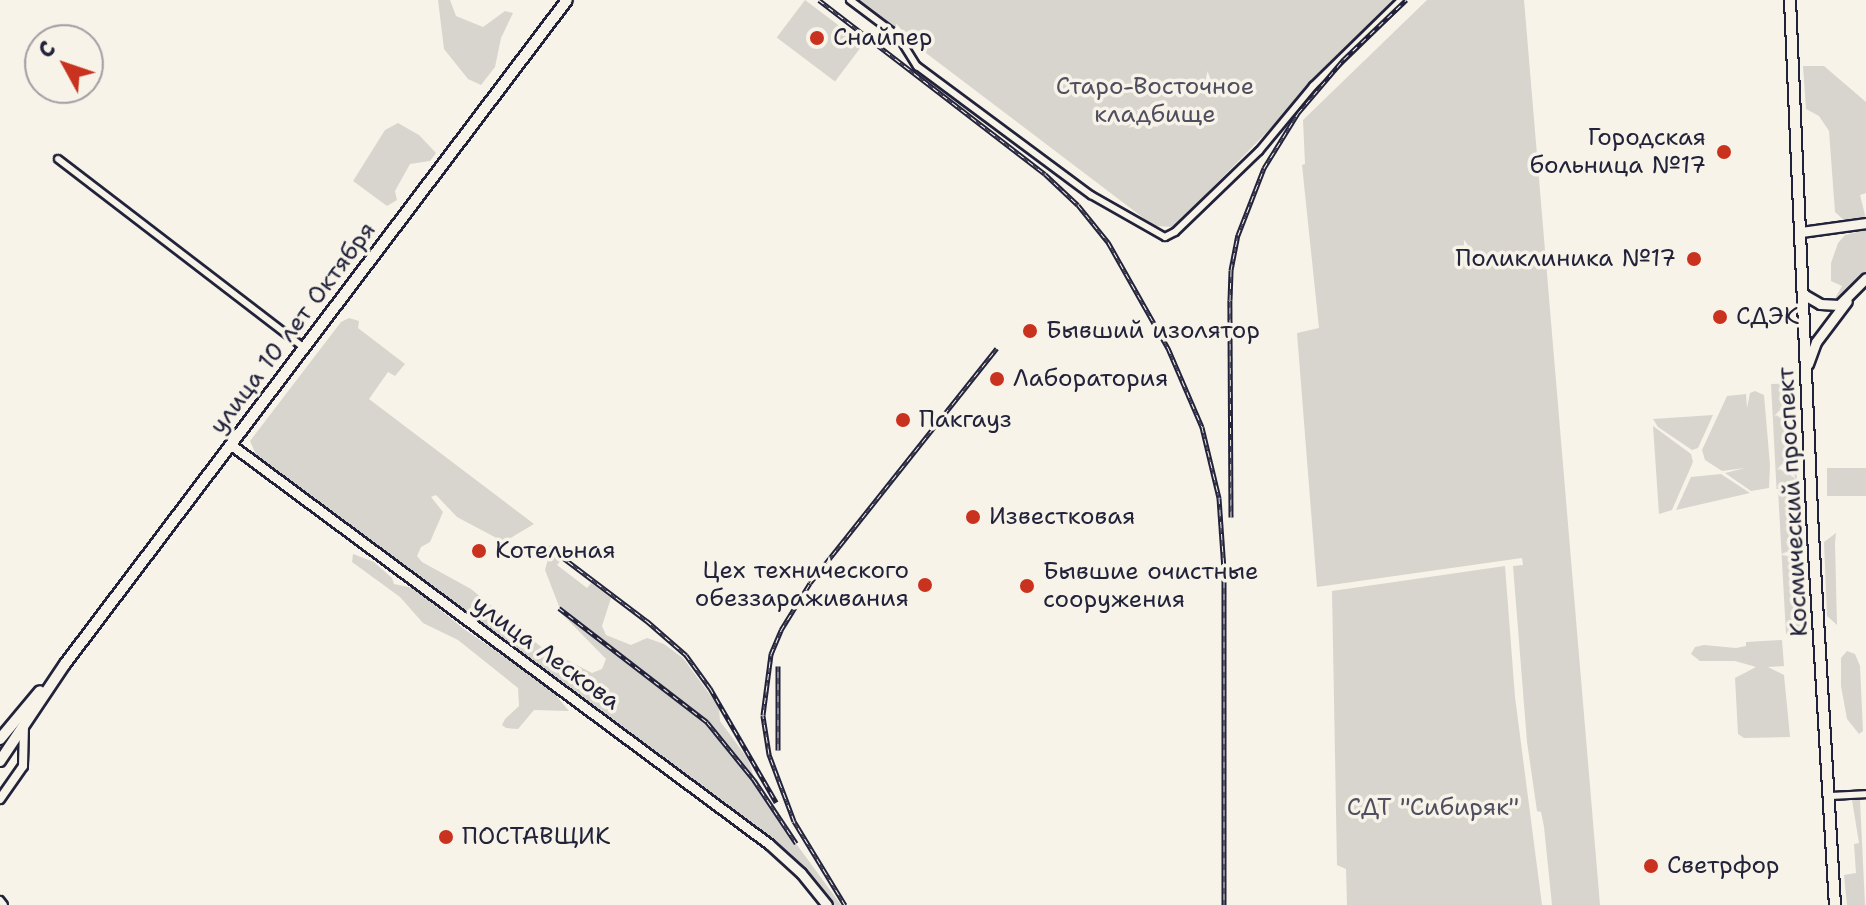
<!DOCTYPE html>
<meta charset="utf-8">
<style>
body{margin:0}
#map{position:relative;width:1866px;height:905px;overflow:hidden;background:#f7f3e8;font-family:"Shantell Sans",sans-serif}
div>[style]{position:absolute}
.green>*{inset:0;background:#d8d5cf;transform-origin:0 0}
.roads{filter:drop-shadow(2px 0 #22223b) drop-shadow(-2px 0 #22223b) drop-shadow(0 2px #22223b) drop-shadow(0 -2px #22223b)}
.minor>*{height:6px;margin:-3px;padding:0 3px;transform-origin:3px;border-radius:3px;background:#f7f3e8}
.tertiary>*{height:8px;margin:-4px;padding:0 4px;transform-origin:4px;border-radius:4px;background:#f7f3e8}
.secondary>*{height:9px;margin:-4.5px;padding:0 4.5px;transform-origin:4.5px;border-radius:4.5px;background:#f7f3e8}
.primary>*{height:10px;margin:-5px;padding:0 5px;transform-origin:5px;border-radius:5px;background:#f7f3e8}
.rail>*{height:5px;margin-top:-2.5px;transform-origin:0;background:repeating-linear-gradient(90deg,#f7f3e8 0 6px,#22223b 0 12px);box-sizing:border-box;border-block:2px solid #22223b}
.dots>*{width:22px;height:22px;translate:-50% -50%;box-sizing:border-box;border:4px solid #f7f3e8;border-radius:50%}
span{translate:-50% -50%;white-space:nowrap;text-align:center;line-height:1.15;-webkit-text-stroke:7px #f7f3e8;paint-order:stroke}
.poi-label{font-size:24px;color:#22223b}
.left{translate:0 -50%;text-align:left}
.right{translate:-100% -50%;text-align:right}
.park-label{font-size:24px;color:#504f60}
.street-label{font-size:24px;color:#22223b}
.north{position:absolute;left:24px;top:24px;width:80px;height:80px;box-sizing:border-box;background:#f7f3e8;border:2px solid #a29fa3;border-radius:50%;rotate:310deg;font-size:22px;font-weight:700;line-height:32px;text-align:center;color:#22223b}
.north::after{content:'';display:block;margin:auto;width:28px;height:36px;background:#c8321e;clip-path:polygon(50% 0,100% 100%,50% 72%,0 100%)}
</style>
<div id="map">
<div class="green">
<div style="clip-path:polygon(438px 0,450px 0,456px 16px,483px 27px,505px 11px,513px 13px,501px 38px,495px 67px,481px 85px,468px 79px,444px 49px)"></div>
<div style="left:805px;top:0;width:73px;height:47px;rotate:37deg"></div>
<div style="clip-path:polygon(856px 0,1396px 0,1174px 227px,1154px 226px)"></div>
<div style="clip-path:polygon(1427px 0,1524px 0,1600px 905px,1552px 905px,1544px 827px,1541px 812px,1537px 811px,1527px 742px,1513px 566px,1523px 565px,1522px 558px,1317px 587px,1297px 333px,1319px 328px,1302px 165px,1305px 164px,1303px 120px)"></div>
<div style="clip-path:polygon(1803px 66px,1824px 66px,1866px 102px,1866px 193px,1860px 195px,1866px 219px,1848px 224px,1835px 212px,1829px 131px,1819px 116px,1806px 109px)"></div>
<div style="clip-path:polygon(398px 123px,419px 135px,436px 153px,430px 161px,410px 164px,395px 191px,397px 200px,387px 206px,353px 181px,385px 130px)"></div>
<div style="clip-path:polygon(1866px 230px,1866px 272px,1845px 296px,1833px 302px,1842px 286px,1831px 281px,1831px 263px,1838px 243px,1845px 235px)"></div>
<div style="clip-path:polygon(349px 318px,359px 321px,358px 328px,405px 364px,395px 376px,388px 372px,369px 399px,534px 524px,504px 542px,457px 517px,436px 495px,431px 497px,443px 512px,430px 542px,421px 547px,417px 556px,422px 562px,471px 589px,540px 646px,592px 673px,602px 669px,606px 659px,562px 614px,545px 570px,550px 552px,561px 560px,557px 565px,587px 588px,591px 583px,611px 598px,602px 626px,606px 635px,631px 645px,647px 638px,664px 644px,683px 658px,719px 707px,720px 721px,748px 759px,759px 793px,841px 905px,830px 905px,769px 841px,258px 459px,250px 441px,341px 322px)"></div>
<div style="left:1792px;top:383px;width:105px;height:21px;rotate:87deg"></div>
<div style="clip-path:polygon(1755px 391px,1764px 395px,1770px 465px,1769px 488px,1751px 491px,1725px 473px,1745px 468px,1722px 471px,1705px 460px,1702px 450px,1727px 396px,1746px 394px,1747px 408px,1750px 393px)"></div>
<div style="clip-path:polygon(1713px 415px,1698px 448px,1692px 450px,1658px 427px,1653px 419px)"></div>
<div style="clip-path:polygon(1653px 426px,1691px 454px,1693px 462px,1672px 510px,1659px 514px)"></div>
<div style="left:1866px;top:468px;width:28px;height:39px;rotate:90deg"></div>
<div style="clip-path:polygon(1721px 474px,1750px 493px,1676px 510px,1691px 477px)"></div>
<div style="clip-path:polygon(1778px 490px,1791px 490px,1794px 538px,1799px 539px,1804px 633px,1786px 634px)"></div>
<div style="clip-path:polygon(1836px 533px,1835px 543px,1837px 625px,1827px 616px,1824px 542px)"></div>
<div style="clip-path:polygon(353px 554px,374px 562px,392px 578px,394px 584px,413px 588px,464px 629px,549px 687px,569px 711px,534px 710px,518px 729px,506px 728px,502px 725px,505px 719px,519px 706px,518px 688px,458px 640px,423px 623px,400px 597px,352px 562px)"></div>
<div style="clip-path:polygon(1505px 566px,1515px 697px,1542px 905px,1347px 905px,1346px 869px,1337px 865px,1332px 591px)"></div>
<div style="clip-path:polygon(1782px 640px,1784px 666px,1768px 667px,1784px 675px,1790px 737px,1744px 738px,1738px 734px,1735px 678px,1756px 667px,1735px 661px,1700px 661px,1691px 654px,1695px 647px,1704px 645px,1736px 648px,1746px 646px,1746px 642px)"></div>
<div style="clip-path:polygon(1847px 651px,1855px 654px,1860px 666px,1863px 731px,1859px 734px,1847px 719px,1841px 686px,1841px 658px)"></div>
<div style="clip-path:polygon(1852px 800px,1860px 800px,1865px 905px,1847px 905px,1844px 875px,1856px 873px,1854px 844px,1859px 843px)"></div>
</div>
<div class="roads">
<div class="minor">
<div style="left:850px;top:0;width:60px;rotate:36.9deg"></div>
<div style="left:898px;top:36px;width:36px;rotate:58deg"></div>
<div style="left:917px;top:66px;width:217px;rotate:36.6deg"></div>
<div style="left:1091px;top:195px;width:85px;rotate:29.6deg"></div>
<div style="left:1165px;top:237px;width:11px;rotate:-27deg"></div>
<div style="left:1175px;top:232px;width:117px;rotate:-44deg"></div>
<div style="left:1259px;top:151px;width:85px;rotate:-50.3deg"></div>
<div style="left:1313px;top:86px;width:123px;rotate:-44.3deg"></div>
<div style="left:58px;top:159px;width:307px;rotate:37.5deg"></div>
<div style="left:1829px;top:796px;width:37px;rotate:-3deg"></div>
<div style="left:0;top:900px;width:6px;rotate:51deg"></div>
</div>
<div class="tertiary">
<div style="left:0;top:799px;width:40px;rotate:-55.1deg"></div>
<div style="left:23px;top:766px;width:41px;rotate:-88.6deg"></div>
</div>
<div class="secondary">
<div style="left:1801px;top:232px;width:66px;rotate:-7.9deg"></div>
<div style="left:1803px;top:294px;width:20px;rotate:30deg"></div>
<div style="left:1820px;top:304px;width:19px;rotate:3deg"></div>
<div style="left:1839px;top:305px;width:38px;rotate:-45deg"></div>
<div style="left:1808px;top:364px;width:23px;rotate:-70deg"></div>
<div style="left:1816px;top:342px;width:51px;rotate:-52.9deg"></div>
<div style="left:230px;top:444px;width:671px;rotate:36.58deg"></div>
<div style="left:769px;top:844px;width:43px;rotate:42.2deg"></div>
<div style="left:801px;top:873px;width:41px;rotate:50.9deg"></div>
</div>
<div class="primary">
<div style="left:1790px;top:0;width:535px;rotate:87.54deg"></div>
<div style="left:1813px;top:535px;width:371px;rotate:86.6deg"></div>
<div style="left:0;top:739px;width:62px;rotate:-50.2deg"></div>
<div style="left:0;top:761px;width:117px;rotate:-56.2deg"></div>
<div style="left:65px;top:664px;width:832px;rotate:-52.91deg"></div>
</div>
</div>
<div class="rail">
<div style="left:819px;top:0;width:285px;rotate:37.6deg"></div>
<div style="left:1045px;top:174px;width:45px;rotate:43.2deg"></div>
<div style="left:1078px;top:205px;width:48px;rotate:51deg"></div>
<div style="left:1108px;top:242px;width:122px;rotate:60.5deg"></div>
<div style="left:1168px;top:348px;width:86px;rotate:66.7deg"></div>
<div style="left:1202px;top:427px;width:73px;rotate:76.5deg"></div>
<div style="left:1219px;top:498px;width:72px;rotate:86deg"></div>
<div style="left:1224px;top:570px;width:335px;rotate:90deg"></div>
<div style="left:1231px;top:517px;width:217px;rotate:-90.3deg"></div>
<div style="left:1230px;top:300px;width:30px;rotate:-88deg"></div>
<div style="left:1231px;top:270px;width:36px;rotate:-79deg"></div>
<div style="left:1238px;top:235px;width:72px;rotate:-68.8deg"></div>
<div style="left:1264px;top:168px;width:65px;rotate:-58.3deg"></div>
<div style="left:1298px;top:113px;width:71px;rotate:-49.6deg"></div>
<div style="left:1344px;top:59px;width:86px;rotate:-43.6deg"></div>
<div style="left:549px;top:547px;width:123px;rotate:37.1deg"></div>
<div style="left:647px;top:621px;width:52px;rotate:41.1deg"></div>
<div style="left:686px;top:655px;width:41px;rotate:54deg"></div>
<div style="left:710px;top:688px;width:132px;rotate:59.9deg"></div>
<div style="left:559px;top:608px;width:187px;rotate:37.6deg"></div>
<div style="left:707px;top:722px;width:75px;rotate:51deg"></div>
<div style="left:754px;top:780px;width:76px;rotate:56.3deg"></div>
<div style="left:778px;top:750px;width:84px;rotate:-90deg"></div>
<div style="left:845px;top:905px;width:98px;rotate:-121.3deg"></div>
<div style="left:794px;top:821px;width:72px;rotate:-110.5deg"></div>
<div style="left:769px;top:754px;width:39px;rotate:-99deg"></div>
<div style="left:763px;top:715px;width:62px;rotate:-82.5deg"></div>
<div style="left:771px;top:654px;width:26px;rotate:-67deg"></div>
<div style="left:781px;top:630px;width:55px;rotate:-58.3deg"></div>
<div style="left:810px;top:583px;width:300px;rotate:-51.5deg"></div>
</div>
<div class="dots">
<div style="left:817px;top:38px;background:#c8321e"></div>
<div style="left:1724px;top:152px;background:#c8321e"></div>
<div style="left:1694px;top:259px;background:#c8321e"></div>
<div style="left:1720px;top:317px;background:#c8321e"></div>
<div style="left:1030px;top:331px;background:#c8321e"></div>
<div style="left:997px;top:379px;background:#c8321e"></div>
<div style="left:903px;top:420px;background:#c8321e"></div>
<div style="left:973px;top:517px;background:#c8321e"></div>
<div style="left:479px;top:551px;background:#c8321e"></div>
<div style="left:925px;top:585px;background:#c8321e"></div>
<div style="left:1027px;top:586px;background:#c8321e"></div>
<div style="left:446px;top:837px;background:#c8321e"></div>
<div style="left:1651px;top:866px;background:#c8321e"></div>
</div>
<div class="poi-label">
<span class="left" style="left:833px;top:38px">Снайпер</span>
<span class="right" style="left:1706px;top:152px">Городская<br>больница №17</span>
<span class="right" style="left:1676px;top:259px">Поликлиника №17</span>
<span class="left" style="left:1736px;top:317px">СДЭК</span>
<span class="left" style="left:1046px;top:331px">Бывший изолятор</span>
<span class="left" style="left:1013px;top:379px">Лаборатория</span>
<span class="left" style="left:919px;top:420px">Пакгауз</span>
<span class="left" style="left:989px;top:517px">Известковая</span>
<span class="left" style="left:495px;top:551px">Котельная</span>
<span class="right" style="left:909px;top:585px">Цех технического<br>обеззараживания</span>
<span class="left" style="left:1043px;top:586px">Бывшие очистные<br>сооружения</span>
<span class="left" style="left:462px;top:837px">ПОСТАВЩИК</span>
<span class="left" style="left:1667px;top:866px">Светрфор</span>
</div>
<div class="park-label">
<span style="left:1155px;top:101px">Старо-Восточное<br>кладбище</span>
<span style="left:1433px;top:808px">СДТ "Сибиряк"</span>
</div>
<div class="street-label">
<span style="left:293px;top:328px;rotate:-53deg">улица 10 лет Октября</span>
<span style="left:1793px;top:502px;rotate:-93deg">Космический проспект</span>
<span style="left:546px;top:653px;rotate:36deg">улица Лескова</span>
</div>
<div class="north">С</div>
</div>
